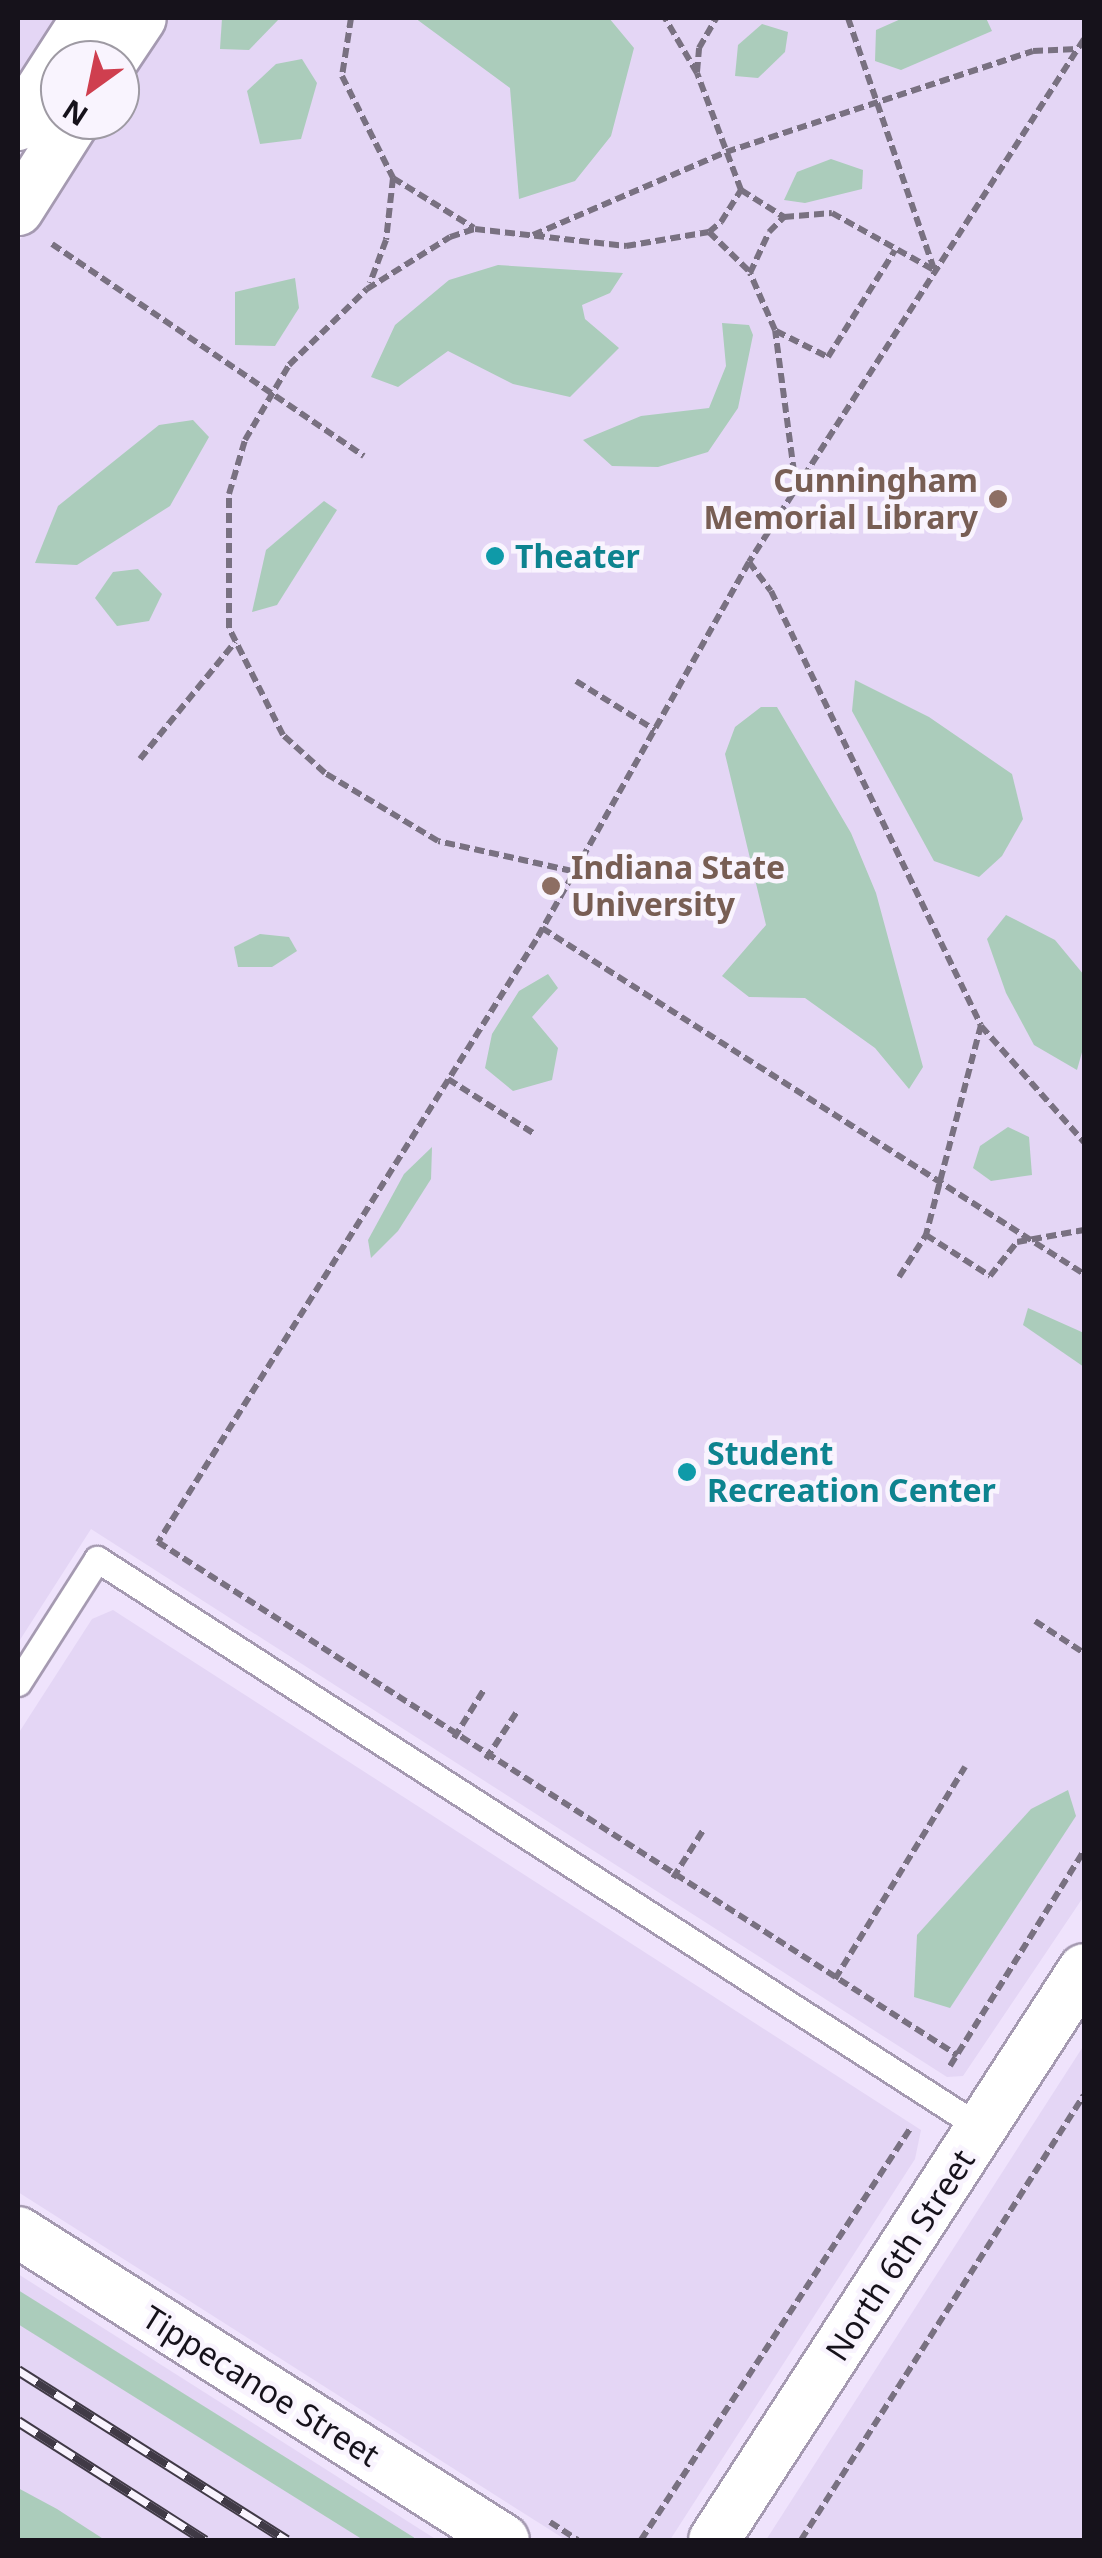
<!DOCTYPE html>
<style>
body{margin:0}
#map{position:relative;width:1102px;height:2558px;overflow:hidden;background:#efe3fc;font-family:"Noto Sans",sans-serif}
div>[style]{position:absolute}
.built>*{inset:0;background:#e4d6f5}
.green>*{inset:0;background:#abccbb;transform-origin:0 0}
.path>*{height:6px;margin-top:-3px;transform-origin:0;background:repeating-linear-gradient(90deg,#797181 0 10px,transparent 0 15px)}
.roads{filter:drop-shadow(2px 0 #a59ab1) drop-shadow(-2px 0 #a59ab1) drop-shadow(0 2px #a59ab1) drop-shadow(0 -2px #a59ab1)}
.service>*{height:25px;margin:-12.5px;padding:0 12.5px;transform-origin:12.5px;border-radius:12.5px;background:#fff}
.minor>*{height:50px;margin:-25px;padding:0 25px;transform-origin:25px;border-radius:25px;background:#fff}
.rail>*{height:11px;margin-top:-5.5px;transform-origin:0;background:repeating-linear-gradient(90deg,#f9f4fe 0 22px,#403a46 0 44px);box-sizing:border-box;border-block:2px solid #403a46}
.dots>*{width:28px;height:28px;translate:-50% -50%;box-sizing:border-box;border:5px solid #f9f4fe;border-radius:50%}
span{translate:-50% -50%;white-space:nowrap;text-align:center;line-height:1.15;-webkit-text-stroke:9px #f9f4fe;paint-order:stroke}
.education-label{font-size:32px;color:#785e54;font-weight:700}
.right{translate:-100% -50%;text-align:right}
.left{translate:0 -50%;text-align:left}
.culture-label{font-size:32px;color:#0d838f;font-weight:700}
.street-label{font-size:32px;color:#16121b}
.frame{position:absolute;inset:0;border:20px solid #16121b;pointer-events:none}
.north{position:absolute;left:40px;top:40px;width:100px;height:100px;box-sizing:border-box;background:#f9f4fe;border:2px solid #9e9aa3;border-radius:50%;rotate:213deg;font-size:28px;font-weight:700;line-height:40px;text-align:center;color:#16121b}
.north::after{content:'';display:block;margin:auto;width:35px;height:45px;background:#cf3f4f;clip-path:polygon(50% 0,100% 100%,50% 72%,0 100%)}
</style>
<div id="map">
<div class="built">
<div style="clip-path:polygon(18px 18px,68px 18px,18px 96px)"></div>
<div style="clip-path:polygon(162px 18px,1084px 18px,1084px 1896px,963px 2076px,947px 2077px,91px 1529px,18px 1643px,18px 243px,96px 120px,120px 120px,120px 83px)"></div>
<div style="clip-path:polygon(113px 1610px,921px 2130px,915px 2159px,670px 2540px,566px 2540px,18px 2192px,18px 1734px,92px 1619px)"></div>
<div style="clip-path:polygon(1084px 2045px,1084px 2540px,766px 2540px)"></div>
<div style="clip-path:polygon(18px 2274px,437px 2540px,18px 2540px)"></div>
</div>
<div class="green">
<div style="clip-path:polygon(222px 18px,280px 18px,249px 50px,220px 49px)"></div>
<div style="clip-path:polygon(415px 18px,609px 18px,634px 48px,611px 136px,575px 181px,519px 199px,510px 88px)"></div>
<div style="clip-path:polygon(903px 18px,986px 18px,992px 31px,901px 70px,875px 61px,876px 30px)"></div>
<div style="clip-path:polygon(762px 24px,788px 32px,785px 52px,758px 78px,735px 76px,738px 45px)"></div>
<div style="clip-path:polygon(302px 59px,317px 83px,301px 139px,260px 144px,247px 91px,276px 64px)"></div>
<div style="clip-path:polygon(831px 159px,863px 170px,862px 189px,805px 203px,784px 200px,797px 172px)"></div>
<div style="clip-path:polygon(498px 265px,623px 273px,610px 293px,582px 305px,585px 319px,619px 348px,570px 397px,513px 384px,448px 351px,398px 387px,371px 377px,395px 325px,449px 280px)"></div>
<div style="clip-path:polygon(295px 278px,299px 308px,275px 346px,235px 345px,235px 292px)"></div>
<div style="clip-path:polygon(722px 323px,749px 325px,753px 335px,738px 408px,708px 452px,658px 467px,612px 466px,583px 440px,641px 416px,709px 408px,726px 366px)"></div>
<div style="clip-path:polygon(193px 420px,209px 437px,170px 506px,77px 565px,35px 563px,58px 506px,159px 425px)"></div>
<div style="clip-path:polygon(324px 501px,337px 510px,277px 605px,252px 612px,266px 550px)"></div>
<div style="clip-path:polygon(138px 569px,162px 594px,149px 621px,117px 626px,95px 598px,113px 572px)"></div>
<div style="clip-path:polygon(855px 680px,929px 717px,1012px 774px,1023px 819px,1002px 856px,979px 877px,934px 861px,852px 711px)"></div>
<div style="clip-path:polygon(761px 707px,777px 707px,851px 833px,876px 893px,923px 1067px,909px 1089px,875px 1048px,805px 998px,749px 997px,722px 976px,766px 925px,725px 754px,735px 727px)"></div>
<div style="clip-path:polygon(1006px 915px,1055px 940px,1084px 975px,1084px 1045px,1077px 1070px,1034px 1045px,1006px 993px,987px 939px)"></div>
<div style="clip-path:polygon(260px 934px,289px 937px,297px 951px,272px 967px,238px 967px,234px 947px)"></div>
<div style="clip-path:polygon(548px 974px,558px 988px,532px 1017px,558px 1048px,552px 1080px,513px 1091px,485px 1068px,492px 1034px,519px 991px)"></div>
<div style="clip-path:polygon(1008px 1127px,1029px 1137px,1032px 1175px,991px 1181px,973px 1168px,980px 1146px)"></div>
<div style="clip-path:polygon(432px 1147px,431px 1179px,398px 1231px,371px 1258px,368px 1240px,404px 1174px)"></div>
<div style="clip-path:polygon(1028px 1308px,1084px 1333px,1084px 1367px,1023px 1325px)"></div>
<div style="clip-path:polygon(1068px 1790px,1076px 1816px,950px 2008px,914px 1997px,917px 1935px,1031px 1809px)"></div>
<div style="left:18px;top:2290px;width:467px;height:29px;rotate:32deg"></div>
<div style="clip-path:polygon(18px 2488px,57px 2509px,105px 2540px,18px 2540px)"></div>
</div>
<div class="path">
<div style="left:351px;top:18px;width:59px;rotate:98.8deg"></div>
<div style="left:342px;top:76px;width:114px;rotate:63.4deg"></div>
<div style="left:393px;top:178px;width:62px;rotate:96.4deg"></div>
<div style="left:386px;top:240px;width:46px;rotate:110.4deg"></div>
<div style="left:848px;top:18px;width:265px;rotate:71.1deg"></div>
<div style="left:1084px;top:39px;width:621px;rotate:122.64deg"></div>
<div style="left:749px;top:562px;width:36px;rotate:53deg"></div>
<div style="left:771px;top:591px;width:482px;rotate:64.2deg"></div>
<div style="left:981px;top:1025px;width:217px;rotate:104.7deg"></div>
<div style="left:926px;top:1235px;width:76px;rotate:32.6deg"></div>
<div style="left:990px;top:1276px;width:43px;rotate:-51.5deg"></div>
<div style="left:1017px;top:1242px;width:68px;rotate:-10.2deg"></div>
<div style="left:697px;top:72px;width:24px;rotate:-85deg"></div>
<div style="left:699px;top:48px;width:34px;rotate:-60deg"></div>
<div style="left:393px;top:178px;width:95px;rotate:31.7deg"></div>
<div style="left:741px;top:190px;width:51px;rotate:32.1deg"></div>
<div style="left:709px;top:232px;width:57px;rotate:44.3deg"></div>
<div style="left:533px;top:235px;width:210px;rotate:-23.3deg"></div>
<div style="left:726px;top:152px;width:323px;rotate:-18.2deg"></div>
<div style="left:1033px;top:51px;width:44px;rotate:-2.6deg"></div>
<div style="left:52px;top:244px;width:377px;rotate:34.2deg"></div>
<div style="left:776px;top:331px;width:58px;rotate:26.6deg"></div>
<div style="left:828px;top:357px;width:126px;rotate:-57.9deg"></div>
<div style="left:796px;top:487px;width:158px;rotate:-97.6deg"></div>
<div style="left:775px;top:330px;width:62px;rotate:-113.7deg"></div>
<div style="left:750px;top:273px;width:45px;rotate:-65.1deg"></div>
<div style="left:769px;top:232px;width:21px;rotate:-45deg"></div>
<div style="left:784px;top:217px;width:48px;rotate:-4.8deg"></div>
<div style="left:832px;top:213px;width:117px;rotate:29.2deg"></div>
<div style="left:749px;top:562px;width:434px;rotate:119.4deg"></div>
<div style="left:536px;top:940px;width:711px;rotate:122.12deg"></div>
<div style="left:158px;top:1542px;width:950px;rotate:32.7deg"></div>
<div style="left:576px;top:681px;width:93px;rotate:31.8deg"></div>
<div style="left:140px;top:759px;width:151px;rotate:-50.9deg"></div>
<div style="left:572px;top:871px;width:137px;rotate:-167.4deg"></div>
<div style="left:438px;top:841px;width:132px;rotate:-149deg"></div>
<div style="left:325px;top:773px;width:57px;rotate:-137.9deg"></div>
<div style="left:283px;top:735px;width:120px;rotate:-116.8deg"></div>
<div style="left:229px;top:628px;width:134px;rotate:-90deg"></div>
<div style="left:229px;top:494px;width:56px;rotate:-73.5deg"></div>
<div style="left:245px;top:440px;width:87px;rotate:-59.6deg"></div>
<div style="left:289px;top:365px;width:109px;rotate:-44.3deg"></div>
<div style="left:367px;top:289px;width:98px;rotate:-32.1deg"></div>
<div style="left:450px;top:237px;width:26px;rotate:-18deg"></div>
<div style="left:475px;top:229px;width:152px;rotate:6.4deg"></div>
<div style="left:626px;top:246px;width:84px;rotate:-9.6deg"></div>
<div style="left:709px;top:232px;width:16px;rotate:-40deg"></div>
<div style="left:721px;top:222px;width:38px;rotate:-58deg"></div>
<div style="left:741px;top:190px;width:125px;rotate:-110.6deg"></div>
<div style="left:697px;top:73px;width:64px;rotate:-120.2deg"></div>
<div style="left:542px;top:928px;width:643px;rotate:32.55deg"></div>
<div style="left:981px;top:1026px;width:155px;rotate:48.4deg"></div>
<div style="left:448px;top:1079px;width:101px;rotate:32.4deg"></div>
<div style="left:899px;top:1277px;width:50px;rotate:-57.3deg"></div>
<div style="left:1035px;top:1621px;width:59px;rotate:33.1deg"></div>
<div style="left:454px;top:1738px;width:59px;rotate:-58.2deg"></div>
<div style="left:486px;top:1759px;width:59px;rotate:-56.9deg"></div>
<div style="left:673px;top:1878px;width:58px;rotate:-57.7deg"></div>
<div style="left:835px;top:1979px;width:249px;rotate:-58.5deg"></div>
<div style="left:950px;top:2066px;width:253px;rotate:-58.1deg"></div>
<div style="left:550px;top:2522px;width:33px;rotate:33deg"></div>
<div style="left:641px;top:2540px;width:493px;rotate:-56.8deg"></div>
<div style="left:801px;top:2540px;width:527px;rotate:-57.55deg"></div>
</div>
<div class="roads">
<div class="service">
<div style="left:18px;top:1683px;width:147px;rotate:-57.5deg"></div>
<div style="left:97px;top:1559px;width:1051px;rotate:32.77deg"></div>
</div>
<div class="minor">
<div style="left:113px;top:60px;width:50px;rotate:-56.3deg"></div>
<div style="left:18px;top:125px;width:127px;rotate:-57.2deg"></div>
<div style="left:18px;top:210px;width:107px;rotate:-57.7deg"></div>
<div style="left:18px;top:2232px;width:575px;rotate:32.36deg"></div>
<div style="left:714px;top:2540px;width:680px;rotate:-57.06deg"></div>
</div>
</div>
<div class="rail">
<div style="left:18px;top:2370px;width:318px;rotate:32.3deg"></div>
<div style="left:18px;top:2421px;width:222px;rotate:32.5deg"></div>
</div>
<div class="dots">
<div style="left:998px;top:499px;background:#8d6e63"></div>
<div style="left:495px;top:556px;background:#0f9aa8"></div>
<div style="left:551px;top:886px;background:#8d6e63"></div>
<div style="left:687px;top:1472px;background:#0f9aa8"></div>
</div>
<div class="education-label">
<span class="right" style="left:978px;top:499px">Cunningham<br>Memorial Library</span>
<span class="left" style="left:571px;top:886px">Indiana State<br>University</span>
</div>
<div class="culture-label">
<span class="left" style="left:515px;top:556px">Theater</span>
<span class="left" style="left:707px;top:1472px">Student<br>Recreation Center</span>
</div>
<div class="street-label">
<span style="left:900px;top:2255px;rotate:-57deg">North 6th Street</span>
<span style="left:261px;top:2386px;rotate:32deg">Tippecanoe Street</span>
</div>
<div class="frame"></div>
<div class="north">N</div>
</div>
